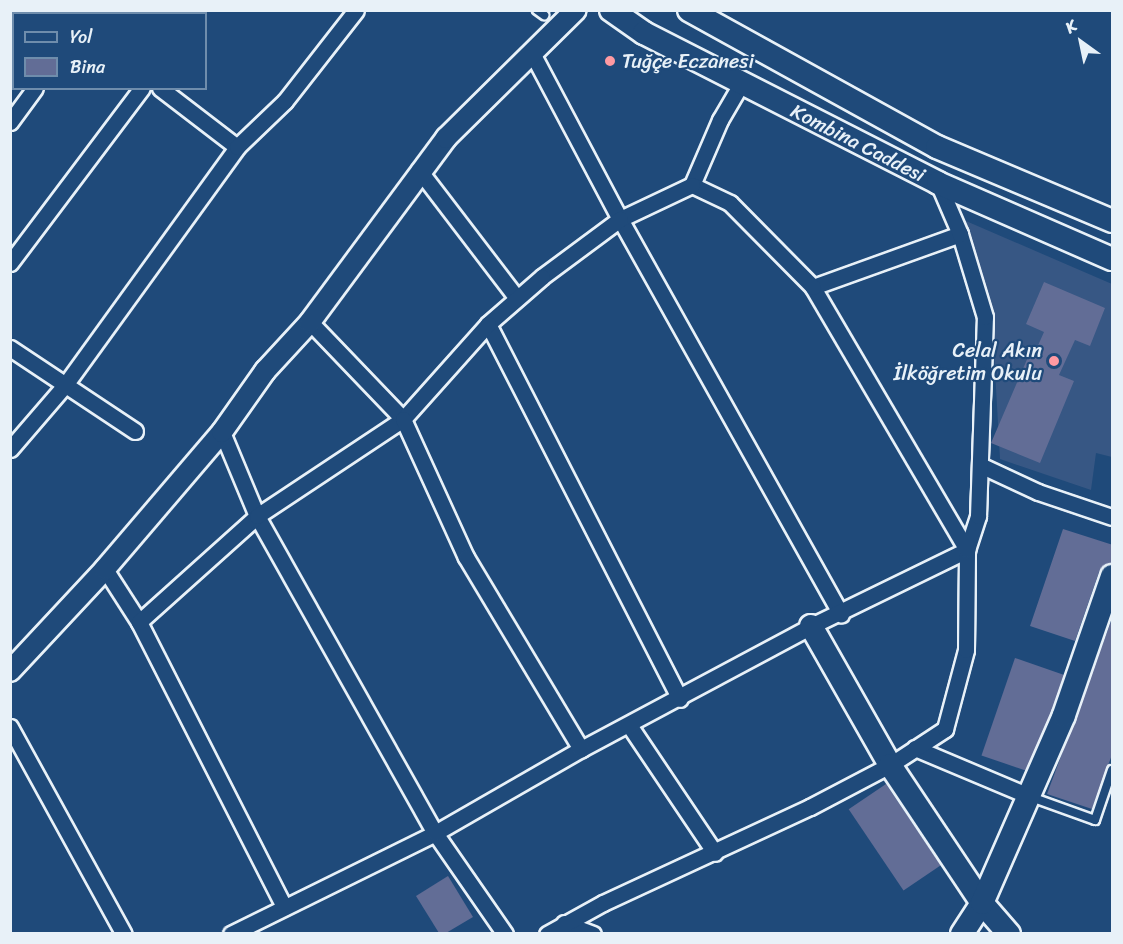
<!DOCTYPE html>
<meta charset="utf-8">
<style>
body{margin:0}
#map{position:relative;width:1123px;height:944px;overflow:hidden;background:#1f4a7a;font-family:Sriracha,sans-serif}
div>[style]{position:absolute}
.built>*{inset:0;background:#375784}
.building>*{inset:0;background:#626d96;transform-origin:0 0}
.roads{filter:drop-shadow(2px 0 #e8f1f8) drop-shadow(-2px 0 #e8f1f8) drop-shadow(0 2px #e8f1f8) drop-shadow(0 -2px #e8f1f8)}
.service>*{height:8px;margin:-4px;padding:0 4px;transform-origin:4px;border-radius:4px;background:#1f4a7a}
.minor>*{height:15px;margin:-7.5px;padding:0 7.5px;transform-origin:7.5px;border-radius:7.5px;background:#1f4a7a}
.tertiary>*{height:20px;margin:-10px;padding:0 10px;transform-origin:10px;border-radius:10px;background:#1f4a7a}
.secondary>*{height:22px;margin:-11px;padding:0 11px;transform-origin:11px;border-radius:11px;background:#1f4a7a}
.dots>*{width:16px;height:16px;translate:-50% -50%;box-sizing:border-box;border:3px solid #1f4a7a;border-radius:50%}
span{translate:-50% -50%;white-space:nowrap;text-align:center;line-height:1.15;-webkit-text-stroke:4.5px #1f4a7a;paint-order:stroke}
.poi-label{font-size:20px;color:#e8f1f8}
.left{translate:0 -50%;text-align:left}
.right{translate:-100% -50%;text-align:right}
.street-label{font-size:20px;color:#e8f1f8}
.frame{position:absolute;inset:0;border:12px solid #e8f1f8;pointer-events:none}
.legend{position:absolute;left:12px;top:12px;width:195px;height:78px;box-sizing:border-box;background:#1f4a7a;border:2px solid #6f8dac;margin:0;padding:8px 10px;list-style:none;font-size:18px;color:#e8f1f8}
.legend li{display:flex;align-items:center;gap:12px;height:30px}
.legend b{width:30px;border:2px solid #6f8dac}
.north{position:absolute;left:1051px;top:12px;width:60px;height:60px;-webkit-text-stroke:4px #1f4a7a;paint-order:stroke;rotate:327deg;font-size:16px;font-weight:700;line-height:24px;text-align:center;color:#e8f1f8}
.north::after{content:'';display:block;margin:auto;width:21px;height:27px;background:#e8f1f8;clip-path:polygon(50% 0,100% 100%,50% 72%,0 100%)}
</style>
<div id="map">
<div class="built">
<div style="clip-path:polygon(966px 221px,1112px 284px,1112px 457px,1096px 453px,1091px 490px,1000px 459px,992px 317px)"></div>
</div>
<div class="building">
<div style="clip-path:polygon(1044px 282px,1105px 308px,1090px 346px,1075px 340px,1059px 375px,1074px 381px,1040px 463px,991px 443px,1028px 357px,1032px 359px,1044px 332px,1026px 324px)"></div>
<div style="clip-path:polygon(1063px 529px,1113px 545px,1113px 563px,1099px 572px,1075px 641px,1030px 626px)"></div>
<div style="clip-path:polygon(1113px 616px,1113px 752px,1092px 809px,1047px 794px)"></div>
<div style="left:1015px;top:658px;width:52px;height:103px;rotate:19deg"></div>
<div style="left:886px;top:784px;width:98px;height:45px;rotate:56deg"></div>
<div style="clip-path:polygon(448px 876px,473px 917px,446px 933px,439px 933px,416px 896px)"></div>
</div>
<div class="roads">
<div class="service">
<div style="left:537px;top:10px;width:9px;rotate:36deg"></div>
<div style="left:1031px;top:797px;width:68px;rotate:19.8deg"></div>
<div style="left:1095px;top:820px;width:53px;rotate:-71.2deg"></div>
</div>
<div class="minor">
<div style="left:95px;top:14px;width:5px;rotate:-53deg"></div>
<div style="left:532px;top:53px;width:188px;rotate:62.1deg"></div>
<div style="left:620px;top:219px;width:453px;rotate:60.8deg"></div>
<div style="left:160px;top:88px;width:97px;rotate:37.5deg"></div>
<div style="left:10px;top:122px;width:42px;rotate:-53.7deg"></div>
<div style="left:419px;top:170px;width:161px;rotate:52.6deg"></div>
<div style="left:692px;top:185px;width:71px;rotate:-66.7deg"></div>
<div style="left:720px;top:120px;width:42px;rotate:-59.7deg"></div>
<div style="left:10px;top:263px;width:219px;rotate:-53deg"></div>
<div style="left:813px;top:287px;width:156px;rotate:-19.8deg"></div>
<div style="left:488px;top:324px;width:421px;rotate:62.9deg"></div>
<div style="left:10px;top:348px;width:150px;rotate:33.6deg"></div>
<div style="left:222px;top:432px;width:91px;rotate:67.4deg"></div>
<div style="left:257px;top:516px;width:364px;rotate:60.7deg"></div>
<div style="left:435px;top:833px;width:123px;rotate:55.3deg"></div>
<div style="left:10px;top:449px;width:84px;rotate:-49.3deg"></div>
<div style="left:65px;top:385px;width:294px;rotate:-54.1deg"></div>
<div style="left:237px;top:147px;width:66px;rotate:-43.8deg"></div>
<div style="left:285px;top:101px;width:115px;rotate:-52deg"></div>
<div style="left:980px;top:465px;width:64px;rotate:25deg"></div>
<div style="left:1038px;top:492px;width:78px;rotate:18.7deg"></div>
<div style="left:105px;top:569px;width:63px;rotate:57.3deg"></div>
<div style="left:139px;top:622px;width:320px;rotate:63deg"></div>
<div style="left:139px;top:622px;width:159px;rotate:-41.9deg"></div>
<div style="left:257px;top:516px;width:175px;rotate:-33.6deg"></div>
<div style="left:403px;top:419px;width:134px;rotate:-133.8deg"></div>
<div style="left:629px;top:725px;width:154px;rotate:56.1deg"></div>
<div style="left:10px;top:727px;width:236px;rotate:61.2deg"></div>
<div style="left:915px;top:748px;width:124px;rotate:22.8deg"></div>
<div style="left:564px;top:923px;width:31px;rotate:21deg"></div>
<div style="left:231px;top:934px;width:228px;rotate:-26.3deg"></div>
<div style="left:435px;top:833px;width:168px;rotate:-29.9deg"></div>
<div style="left:581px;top:749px;width:261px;rotate:-28.1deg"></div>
<div style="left:811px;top:626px;width:174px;rotate:-26deg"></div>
<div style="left:967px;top:550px;width:36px;rotate:-72deg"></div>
<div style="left:978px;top:516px;width:199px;rotate:-88deg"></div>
<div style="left:985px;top:317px;width:87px;rotate:-106.8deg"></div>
<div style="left:960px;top:234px;width:56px;rotate:-113.3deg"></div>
<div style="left:547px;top:934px;width:64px;rotate:-29deg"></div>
<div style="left:603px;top:903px;width:228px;rotate:-24.9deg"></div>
<div style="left:810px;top:807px;width:90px;rotate:-27.7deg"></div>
<div style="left:890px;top:765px;width:66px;rotate:-33.2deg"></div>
<div style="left:945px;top:729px;width:82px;rotate:-75.1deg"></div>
<div style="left:966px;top:650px;width:100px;rotate:-89.4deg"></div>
<div style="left:967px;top:550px;width:305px;rotate:-120.4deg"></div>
<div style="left:813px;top:287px;width:118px;rotate:-134.7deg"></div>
<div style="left:730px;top:203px;width:42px;rotate:-154.7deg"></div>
<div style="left:692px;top:185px;width:80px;rotate:154.7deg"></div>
<div style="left:620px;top:219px;width:97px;rotate:143.4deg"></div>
<div style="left:542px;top:277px;width:72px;rotate:139deg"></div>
<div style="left:488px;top:324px;width:127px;rotate:131.8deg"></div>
<div style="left:403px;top:419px;width:152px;rotate:65.5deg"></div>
<div style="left:466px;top:557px;width:224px;rotate:59.1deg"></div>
</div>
<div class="tertiary">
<div style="left:10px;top:671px;width:139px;rotate:-47deg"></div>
<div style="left:105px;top:569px;width:180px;rotate:-49.5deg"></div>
<div style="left:222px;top:432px;width:75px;rotate:-54.8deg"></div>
<div style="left:265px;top:371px;width:67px;rotate:-47.4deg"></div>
<div style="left:310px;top:322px;width:229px;rotate:-53.5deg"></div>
<div style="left:446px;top:138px;width:182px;rotate:-44.6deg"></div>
</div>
<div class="secondary">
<div style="left:611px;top:10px;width:40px;rotate:34.9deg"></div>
<div style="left:644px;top:33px;width:330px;rotate:27deg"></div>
<div style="left:938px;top:183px;width:190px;rotate:23.6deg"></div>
<div style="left:689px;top:10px;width:283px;rotate:28.9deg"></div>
<div style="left:937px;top:147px;width:190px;rotate:22.9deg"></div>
<div style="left:811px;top:626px;width:160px;rotate:60.4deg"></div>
<div style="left:890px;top:765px;width:166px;rotate:56.3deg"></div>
<div style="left:982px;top:903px;width:41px;rotate:48.9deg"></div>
<div style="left:962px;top:934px;width:37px;rotate:-57deg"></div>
<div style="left:982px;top:903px;width:205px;rotate:-66.4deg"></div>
<div style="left:1064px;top:715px;width:147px;rotate:-70.9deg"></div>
</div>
</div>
<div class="dots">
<div style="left:610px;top:61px;background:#ff9aa2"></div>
<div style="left:1054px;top:361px;background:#ff9aa2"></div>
</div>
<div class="poi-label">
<span class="left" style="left:622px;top:61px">Tuğçe Eczanesi</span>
<span class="right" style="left:1042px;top:362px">Celal Akın<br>İlköğretim Okulu</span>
</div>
<div class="street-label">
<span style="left:858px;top:143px;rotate:27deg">Kombina Caddesi</span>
</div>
<div class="frame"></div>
<ul class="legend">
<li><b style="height:8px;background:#1f4a7a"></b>Yol</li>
<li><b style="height:16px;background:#626d96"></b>Bina</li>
</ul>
<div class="north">K</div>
</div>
